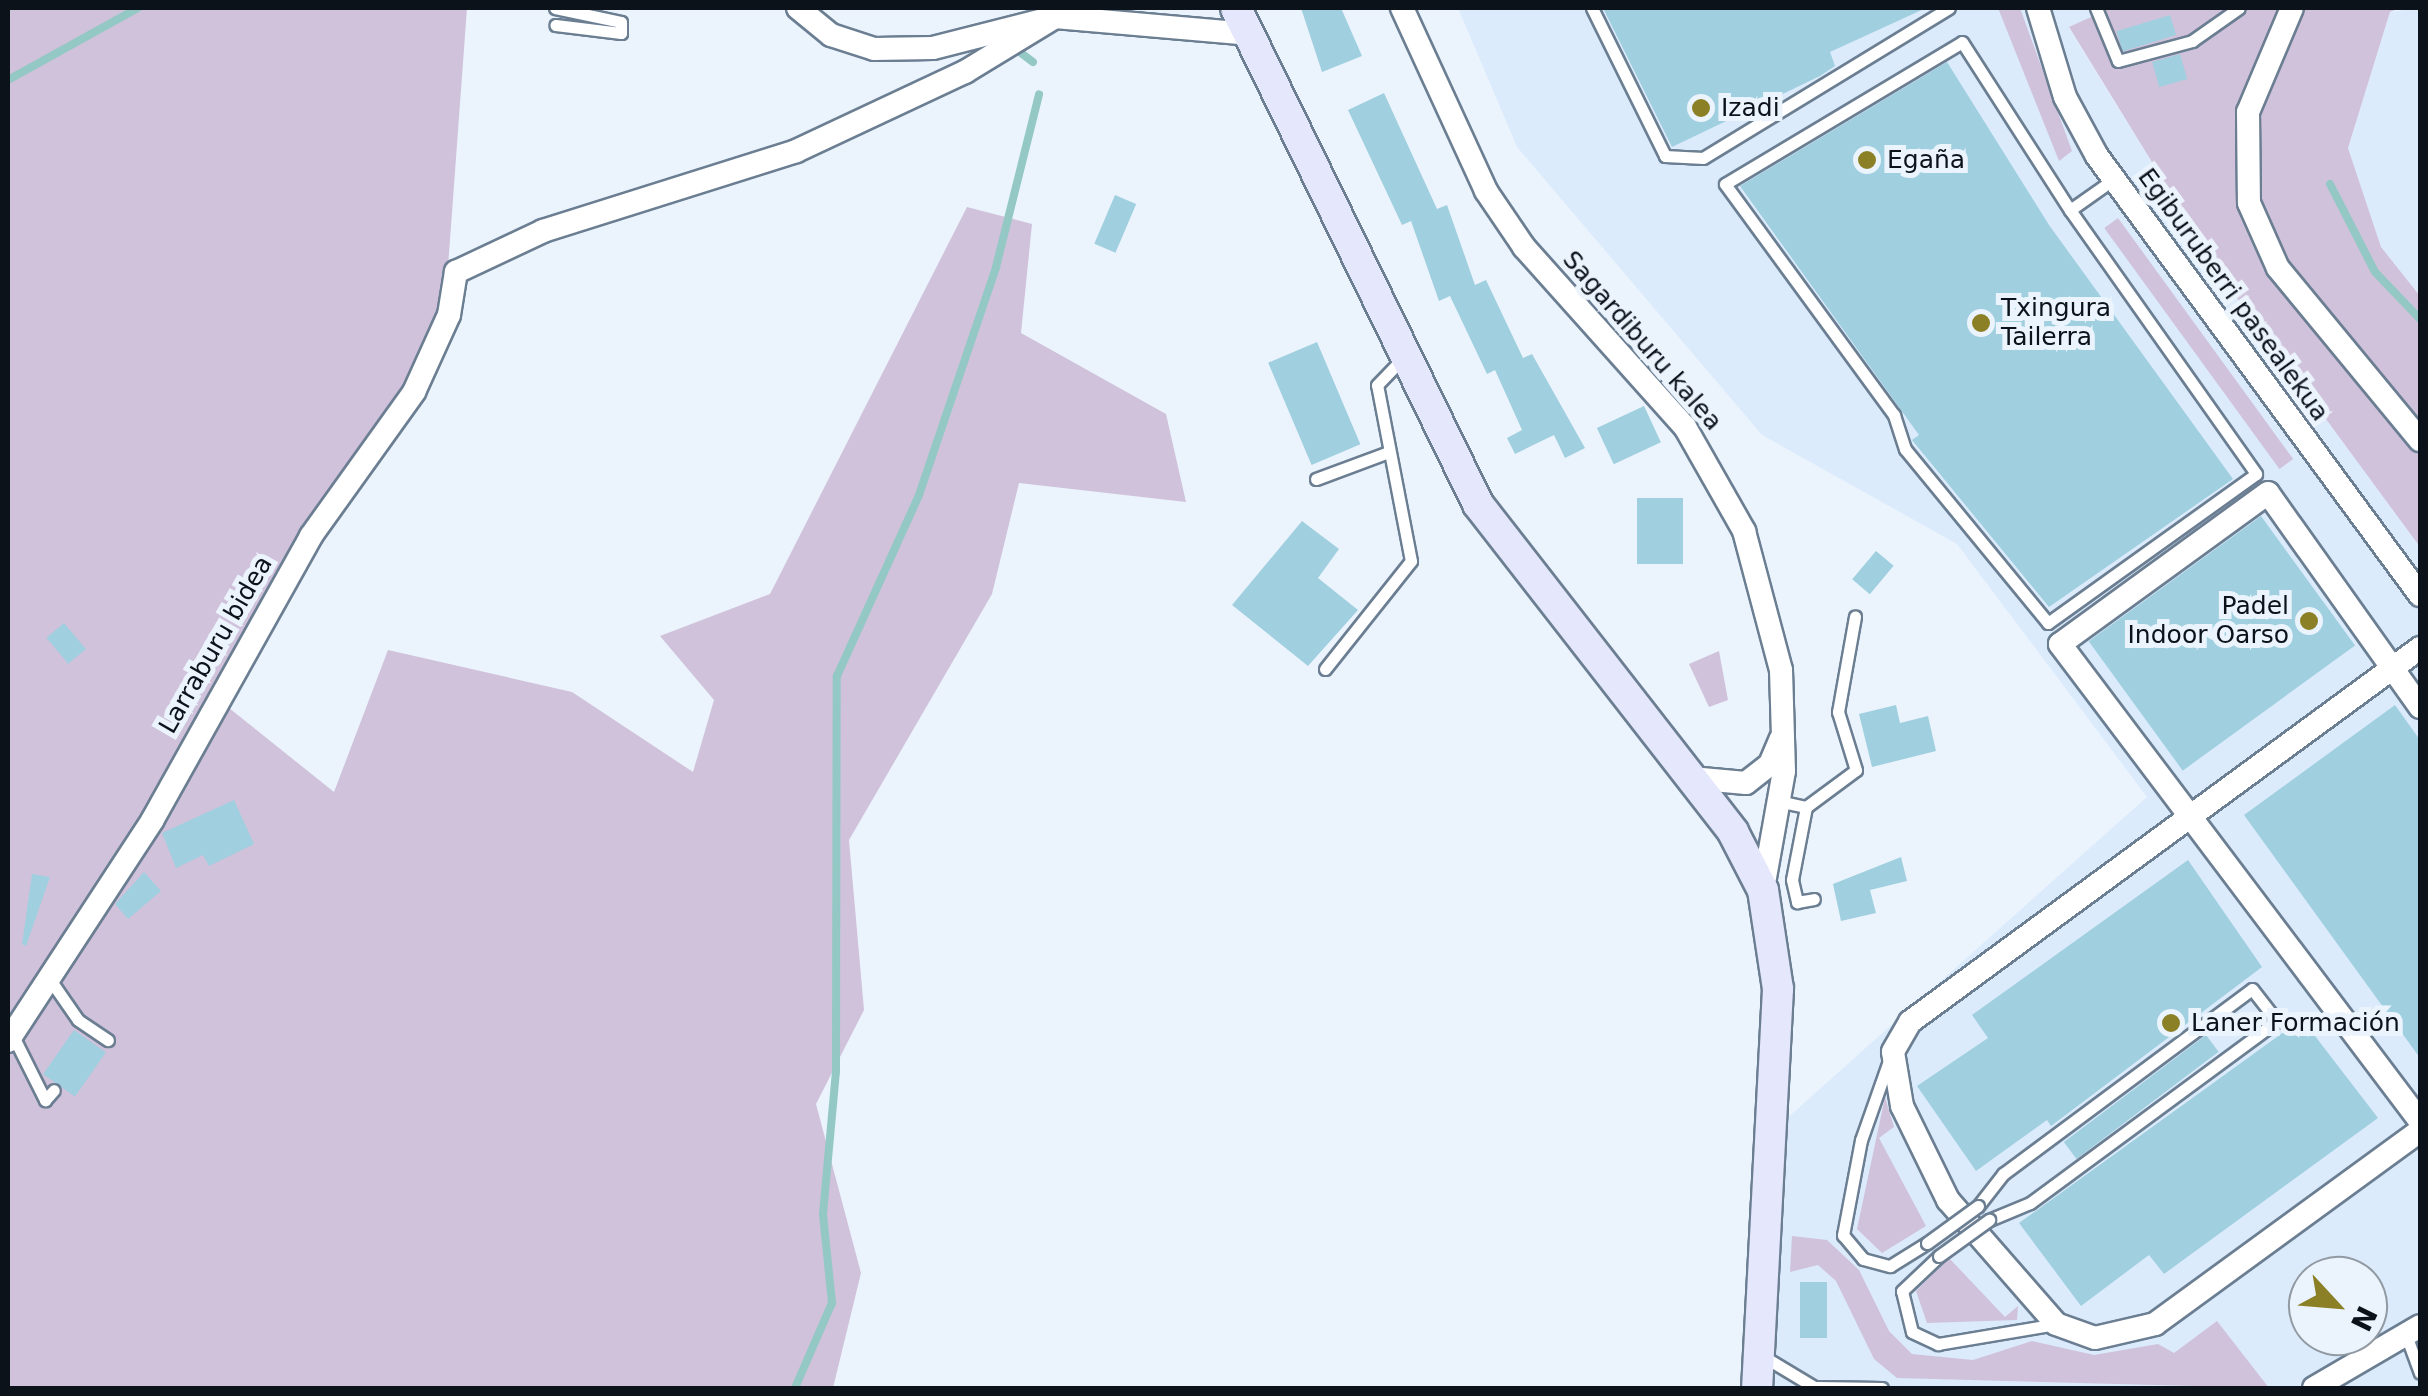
<!DOCTYPE html>
<meta charset="utf-8">
<style>
body{margin:0}
#map{position:relative;width:2428px;height:1396px;overflow:hidden;background:#ebf4fd;font-family:"DejaVu Sans",sans-serif}
div>[style]{position:absolute}
.built>*{inset:0;background:#dbebfc}
.green>*{inset:0;background:#d0c2db;transform-origin:0 0}
.stream>*{height:8px;margin:-4px;padding:0 4px;transform-origin:4px;border-radius:4px;background:#94c8c4}
.building>*{inset:0;background:#a0cfdf;transform-origin:0 0}
.roads{filter:drop-shadow(2px 0 #6b7e92) drop-shadow(-2px 0 #6b7e92) drop-shadow(0 2px #6b7e92) drop-shadow(0 -2px #6b7e92)}
.lane>*{height:11px;margin:-5.5px;padding:0 5.5px;transform-origin:5.5px;border-radius:5.5px;background:#fff}
.street>*{height:22px;margin:-11px;padding:0 11px;transform-origin:11px;border-radius:11px;background:#fff}
.secondary>*{height:30px;margin:-15px;padding:0 15px;transform-origin:15px;border-radius:15px;background:#e5e7fc}
.bridges{filter:drop-shadow(2px 0 #6b7e92) drop-shadow(-2px 0 #6b7e92) drop-shadow(0 2px #6b7e92) drop-shadow(0 -2px #6b7e92)}
.lane-bridge>*{height:11px;margin:-5.5px;padding:0 5.5px;transform-origin:5.5px;border-radius:5.5px;background:#fff}
.dots>*{width:28px;height:28px;translate:-50% -50%;box-sizing:border-box;border:5px solid #ebf4fd;border-radius:50%}
span{translate:-50% -50%;white-space:nowrap;text-align:center;line-height:1.15;-webkit-text-stroke:10px #ebf4fd;paint-order:stroke}
.poi-label{font-size:25px;color:#0b121a}
.left{translate:0 -50%;text-align:left}
.right{translate:-100% -50%;text-align:right}
.street-label{font-size:25px;color:#0b121a}
.frame{position:absolute;inset:0;border:10px solid #0b121a;pointer-events:none}
.north{position:absolute;left:2288px;top:1256px;width:100px;height:100px;box-sizing:border-box;background:#ebf4fd;border:2px solid #919aa2;border-radius:50%;rotate:116deg;font-size:28px;font-weight:700;line-height:40px;text-align:center;color:#0b121a}
.north::after{content:'';display:block;margin:auto;width:35px;height:45px;background:#8c8027;clip-path:polygon(50% 0,100% 100%,50% 72%,0 100%)}
</style>
<div id="map">
<div class="built">
<div style="clip-path:polygon(evenodd,1458px 8px,2111px 8px,2069px 28px,2228px 286px,2420px 547px,2420px 1388px,1771px 1388px,1776px 1128px,2147px 797px,1957px 544px,1762px 435px,1517px 147px,1458px 8px,2308px 1276px,2368px 1276px,2368px 1336px,2308px 1336px,2308px 1276px)"></div>
<div style="clip-path:polygon(2420px 8px,2420px 296px,2381px 247px,2348px 148px,2390px 12px)"></div>
</div>
<div class="green">
<div style="clip-path:polygon(8px 8px,467px 8px,442px 349px,390px 440px,201px 709px,224px 704px,334px 792px,388px 650px,572px 692px,693px 772px,714px 700px,660px 636px,770px 594px,967px 207px,1032px 224px,1021px 333px,1166px 414px,1186px 502px,1019px 483px,992px 594px,849px 840px,864px 1010px,816px 1104px,861px 1273px,833px 1388px,8px 1388px)"></div>
<div style="clip-path:polygon(1998px 8px,2020px 8px,2072px 151px,2059px 161px)"></div>
<div style="clip-path:polygon(2111px 8px,2400px 8px,2390px 12px,2348px 148px,2381px 247px,2420px 296px,2420px 547px,2228px 286px,2069px 27px)"></div>
<div style="left:2118px;top:218px;width:298px;height:17px;rotate:54deg"></div>
<div style="clip-path:polygon(1719px 651px,1728px 700px,1709px 707px,1689px 664px)"></div>
<div style="clip-path:polygon(1885px 1097px,1894px 1127px,1879px 1138px,1926px 1226px,1882px 1253px,1857px 1229px)"></div>
<div style="clip-path:polygon(1792px 1236px,1827px 1240px,1859px 1270px,1889px 1331px,1912px 1354px,1973px 1360px,2032px 1341px,2094px 1355px,2158px 1344px,2174px 1353px,2217px 1321px,2269px 1388px,1897px 1378px,1874px 1359px,1836px 1281px,1818px 1265px,1790px 1272px)"></div>
<div style="clip-path:polygon(1949px 1258px,2005px 1317px,2018px 1306px,2017px 1320px,1927px 1323px,1916px 1291px)"></div>
</div>
<div class="stream">
<div style="left:1013px;top:47px;width:25px;rotate:37deg"></div>
<div style="left:8px;top:80px;width:149px;rotate:-29deg"></div>
<div style="left:2330px;top:184px;width:99px;rotate:62.9deg"></div>
<div style="left:2375px;top:272px;width:65px;rotate:46.2deg"></div>
<div style="left:795px;top:1388px;width:93px;rotate:-66.5deg"></div>
<div style="left:832px;top:1303px;width:89px;rotate:-95.8deg"></div>
<div style="left:823px;top:1214px;width:144px;rotate:-84.8deg"></div>
<div style="left:836px;top:1071px;width:395px;rotate:-89.9deg"></div>
<div style="left:837px;top:676px;width:199px;rotate:-65.6deg"></div>
<div style="left:919px;top:495px;width:241px;rotate:-71.3deg"></div>
<div style="left:996px;top:267px;width:178px;rotate:-76deg"></div>
</div>
<div class="building">
<div style="clip-path:polygon(1301px 8px,1341px 8px,1362px 56px,1322px 72px)"></div>
<div style="clip-path:polygon(1603px 8px,1926px 8px,1830px 52px,1835px 66px,1820px 76px,1672px 147px)"></div>
<div style="left:2170px;top:15px;width:21px;height:56px;rotate:73deg"></div>
<div style="left:2180px;top:54px;width:26px;height:29px;rotate:74deg"></div>
<div style="clip-path:polygon(1947px 62px,2049px 225px,2233px 479px,2049px 607px,1912px 440px,1919px 435px,1740px 186px)"></div>
<div style="clip-path:polygon(1384px 93px,1437px 209px,1447px 205px,1475px 285px,1486px 280px,1523px 358px,1532px 354px,1585px 448px,1565px 458px,1554px 435px,1515px 454px,1507px 438px,1522px 430px,1495px 370px,1487px 374px,1450px 296px,1439px 301px,1411px 221px,1402px 225px,1348px 110px)"></div>
<div style="left:1115px;top:195px;width:23px;height:53px;rotate:23deg"></div>
<div style="left:1317px;top:342px;width:111px;height:53px;rotate:67deg"></div>
<div style="left:1644px;top:406px;width:40px;height:52px;rotate:65deg"></div>
<div style="left:1637px;top:498px;width:46px;height:66px"></div>
<div style="left:2261px;top:516px;width:160px;height:213px;rotate:54deg"></div>
<div style="clip-path:polygon(1302px 521px,1339px 549px,1318px 578px,1358px 610px,1308px 666px,1232px 605px)"></div>
<div style="left:1876px;top:551px;width:23px;height:37px;rotate:40deg"></div>
<div style="left:64px;top:623px;width:34px;height:23px;rotate:50deg"></div>
<div style="clip-path:polygon(1896px 705px,1900px 723px,1928px 716px,1936px 751px,1872px 767px,1859px 714px)"></div>
<div style="clip-path:polygon(2395px 705px,2420px 740px,2420px 1058px,2244px 815px)"></div>
<div style="clip-path:polygon(234px 800px,254px 844px,209px 866px,203px 855px,176px 868px,162px 833px)"></div>
<div style="clip-path:polygon(1901px 857px,1907px 881px,1870px 890px,1876px 913px,1841px 921px,1833px 884px)"></div>
<div style="clip-path:polygon(2188px 860px,2262px 967px,2051px 1126px,2047px 1120px,1976px 1171px,1917px 1086px,1988px 1038px,1972px 1015px)"></div>
<div style="clip-path:polygon(144px 872px,161px 891px,128px 919px,115px 904px)"></div>
<div style="clip-path:polygon(32px 874px,50px 877px,26px 946px,22px 944px)"></div>
<div style="clip-path:polygon(2302px 1019px,2378px 1118px,2164px 1274px,2149px 1255px,2081px 1306px,2019px 1223px)"></div>
<div style="left:74px;top:1030px;width:39px;height:54px;rotate:35deg"></div>
<div style="left:2206px;top:1035px;width:21px;height:178px;rotate:53deg"></div>
<div style="left:1800px;top:1282px;width:27px;height:56px"></div>
</div>
<div class="roads">
<div class="lane">
<div style="left:555px;top:8px;width:67px;rotate:12deg"></div>
<div style="left:621px;top:22px;width:11px;rotate:90deg"></div>
<div style="left:621px;top:33px;width:66px;rotate:-173.1deg"></div>
<div style="left:1592px;top:8px;width:165px;rotate:63.7deg"></div>
<div style="left:1665px;top:156px;width:38px;rotate:3deg"></div>
<div style="left:1703px;top:158px;width:288px;rotate:-31.4deg"></div>
<div style="left:2096px;top:8px;width:57px;rotate:67.5deg"></div>
<div style="left:2118px;top:61px;width:77px;rotate:-15.1deg"></div>
<div style="left:2192px;top:41px;width:57px;rotate:-35.1deg"></div>
<div style="left:2070px;top:210px;width:323px;rotate:54.8deg"></div>
<div style="left:2256px;top:474px;width:256px;rotate:144.4deg"></div>
<div style="left:2048px;top:623px;width:225px;rotate:-129.4deg"></div>
<div style="left:1905px;top:449px;width:36px;rotate:-108deg"></div>
<div style="left:1894px;top:415px;width:286px;rotate:-126.2deg"></div>
<div style="left:1725px;top:184px;width:276px;rotate:-30.9deg"></div>
<div style="left:1962px;top:42px;width:200px;rotate:57.3deg"></div>
<div style="left:2070px;top:210px;width:54px;rotate:-35.2deg"></div>
<div style="left:1316px;top:479px;width:75px;rotate:-20.4deg"></div>
<div style="left:1325px;top:669px;width:138px;rotate:-51.5deg"></div>
<div style="left:1411px;top:561px;width:179px;rotate:-100.9deg"></div>
<div style="left:1377px;top:385px;width:39px;rotate:-46deg"></div>
<div style="left:1778px;top:801px;width:29px;rotate:12deg"></div>
<div style="left:1806px;top:807px;width:74px;rotate:100.9deg"></div>
<div style="left:1792px;top:880px;width:23px;rotate:77deg"></div>
<div style="left:1797px;top:902px;width:17px;rotate:-10deg"></div>
<div style="left:1806px;top:807px;width:62px;rotate:-36.5deg"></div>
<div style="left:1856px;top:770px;width:61px;rotate:-107.2deg"></div>
<div style="left:1838px;top:712px;width:97px;rotate:-79.9deg"></div>
<div style="left:51px;top:981px;width:47px;rotate:55.3deg"></div>
<div style="left:78px;top:1020px;width:36px;rotate:34deg"></div>
<div style="left:13px;top:1036px;width:72px;rotate:63.4deg"></div>
<div style="left:45px;top:1100px;width:13px;rotate:-48deg"></div>
<div style="left:1891px;top:1055px;width:90px;rotate:109.4deg"></div>
<div style="left:1861px;top:1140px;width:97px;rotate:100.7deg"></div>
<div style="left:1843px;top:1235px;width:31px;rotate:50deg"></div>
<div style="left:1863px;top:1259px;width:28px;rotate:15deg"></div>
<div style="left:1890px;top:1266px;width:44px;rotate:-31.9deg"></div>
<div style="left:1978px;top:1206px;width:41px;rotate:-52deg"></div>
<div style="left:2003px;top:1174px;width:310px;rotate:-36.6deg"></div>
<div style="left:2252px;top:989px;width:41px;rotate:52deg"></div>
<div style="left:2277px;top:1021px;width:307px;rotate:143.6deg"></div>
<div style="left:2030px;top:1203px;width:44px;rotate:157.5deg"></div>
<div style="left:1939px;top:1256px;width:51px;rotate:136.6deg"></div>
<div style="left:1902px;top:1291px;width:42px;rotate:76.3deg"></div>
<div style="left:1912px;top:1332px;width:29px;rotate:25deg"></div>
<div style="left:1938px;top:1344px;width:120px;rotate:-9.6deg"></div>
<div style="left:2406px;top:1335px;width:40px;rotate:69.8deg"></div>
<div style="left:1761px;top:1355px;width:64px;rotate:31deg"></div>
<div style="left:1816px;top:1387px;width:66px;rotate:0.9deg"></div>
</div>
<div class="street">
<div style="left:798px;top:8px;width:43px;rotate:39.3deg"></div>
<div style="left:831px;top:35px;width:45px;rotate:18deg"></div>
<div style="left:874px;top:49px;width:59px;rotate:-1deg"></div>
<div style="left:933px;top:48px;width:126px;rotate:-14.3deg"></div>
<div style="left:1055px;top:17px;width:194px;rotate:5deg"></div>
<div style="left:1402px;top:8px;width:201px;rotate:65.3deg"></div>
<div style="left:1486px;top:191px;width:68px;rotate:55.8deg"></div>
<div style="left:1524px;top:247px;width:241px;rotate:48.2deg"></div>
<div style="left:1685px;top:427px;width:120px;rotate:60.4deg"></div>
<div style="left:1744px;top:531px;width:144px;rotate:75.1deg"></div>
<div style="left:1781px;top:670px;width:101px;rotate:88.3deg"></div>
<div style="left:1784px;top:771px;width:120px;rotate:100.1deg"></div>
<div style="left:2038px;top:8px;width:93px;rotate:73.1deg"></div>
<div style="left:2065px;top:97px;width:67px;rotate:61.5deg"></div>
<div style="left:2097px;top:156px;width:545px;rotate:53.66deg"></div>
<div style="left:2292px;top:8px;width:113px;rotate:112.9deg"></div>
<div style="left:2248px;top:112px;width:91px;rotate:89.4deg"></div>
<div style="left:2249px;top:203px;width:71px;rotate:66deg"></div>
<div style="left:2278px;top:268px;width:223px;rotate:50.5deg"></div>
<div style="left:2420px;top:648px;width:632px;rotate:143.75deg"></div>
<div style="left:1910px;top:1022px;width:34px;rotate:120deg"></div>
<div style="left:1893px;top:1052px;width:55px;rotate:80.5deg"></div>
<div style="left:1902px;top:1106px;width:105px;rotate:63.9deg"></div>
<div style="left:1948px;top:1200px;width:164px;rotate:48.9deg"></div>
<div style="left:2056px;top:1324px;width:41px;rotate:19.7deg"></div>
<div style="left:2095px;top:1338px;width:62px;rotate:-13.1deg"></div>
<div style="left:2155px;top:1324px;width:328px;rotate:-36.1deg"></div>
<div style="left:2420px;top:707px;width:262px;rotate:-125.4deg"></div>
<div style="left:2268px;top:493px;width:257px;rotate:144deg"></div>
<div style="left:2060px;top:644px;width:598px;rotate:52.96deg"></div>
<div style="left:1691px;top:778px;width:55px;rotate:5.2deg"></div>
<div style="left:1746px;top:783px;width:31px;rotate:-38deg"></div>
<div style="left:1770px;top:764px;width:28px;rotate:-67deg"></div>
<div style="left:8px;top:1041px;width:265px;rotate:-56.8deg"></div>
<div style="left:153px;top:819px;width:324px;rotate:-60.8deg"></div>
<div style="left:311px;top:536px;width:177px;rotate:-54.4deg"></div>
<div style="left:414px;top:392px;width:85px;rotate:-65.6deg"></div>
<div style="left:449px;top:315px;width:44px;rotate:-80.8deg"></div>
<div style="left:456px;top:272px;width:96px;rotate:-25.2deg"></div>
<div style="left:543px;top:231px;width:265px;rotate:-17.5deg"></div>
<div style="left:796px;top:151px;width:187px;rotate:-25.1deg"></div>
<div style="left:965px;top:72px;width:105px;rotate:-31.4deg"></div>
<div style="left:2314px;top:1388px;width:123px;rotate:-30.3deg"></div>
</div>
<div class="secondary">
<div style="left:1236px;top:8px;width:552px;rotate:63.99deg"></div>
<div style="left:1478px;top:504px;width:415px;rotate:52.1deg"></div>
<div style="left:1733px;top:832px;width:65px;rotate:62.7deg"></div>
<div style="left:1763px;top:890px;width:100px;rotate:81.4deg"></div>
<div style="left:1778px;top:989px;width:400px;rotate:93deg"></div>
</div>
</div>
<div class="bridges">
<div class="lane-bridge">
<div style="left:1927px;top:1243px;width:63px;rotate:-36deg"></div>
<div style="left:1939px;top:1256px;width:62px;rotate:-35.8deg"></div>
</div>
</div>
<div class="dots">
<div style="left:1701px;top:108px;background:#8c8027"></div>
<div style="left:1867px;top:160px;background:#8c8027"></div>
<div style="left:1981px;top:323px;background:#8c8027"></div>
<div style="left:2309px;top:621px;background:#8c8027"></div>
<div style="left:2171px;top:1023px;background:#8c8027"></div>
</div>
<div class="poi-label">
<span class="left" style="left:1721px;top:108px">Izadi</span>
<span class="left" style="left:1887px;top:160px">Egaña</span>
<span class="left" style="left:2001px;top:323px">Txingura<br>Tailerra</span>
<span class="right" style="left:2289px;top:621px">Padel<br>Indoor Oarso</span>
<span class="left" style="left:2191px;top:1023px">Laner Formación</span>
</div>
<div class="street-label">
<span style="left:2233px;top:295px;rotate:54deg">Egiburuberri pasealekua</span>
<span style="left:1642px;top:341px;rotate:49deg">Sagardiburu kalea</span>
<span style="left:216px;top:645px;rotate:-60deg">Larraburu bidea</span>
</div>
<div class="frame"></div>
<div class="north">N</div>
</div>
